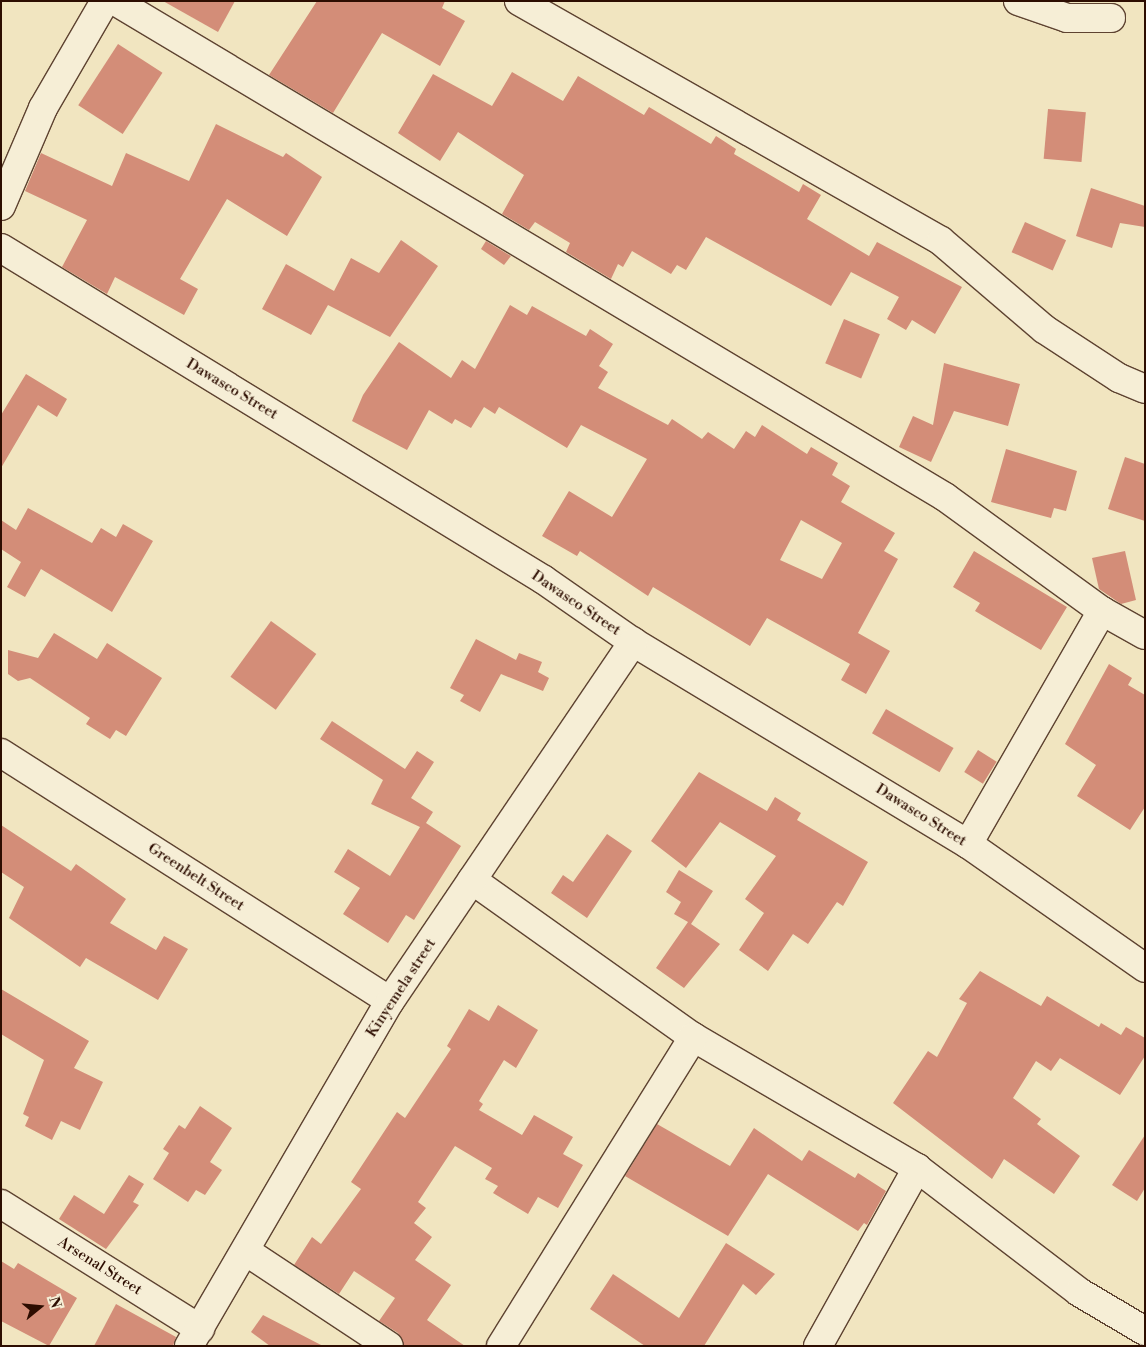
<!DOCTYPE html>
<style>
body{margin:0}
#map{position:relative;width:1146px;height:1347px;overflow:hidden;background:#f1e5c0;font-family:"Libre Bodoni",serif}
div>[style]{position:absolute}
.building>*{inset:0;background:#d38d78;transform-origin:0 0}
.roads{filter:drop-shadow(1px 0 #5e4331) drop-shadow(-1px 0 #5e4331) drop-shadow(0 1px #5e4331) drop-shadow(0 -1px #5e4331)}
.minor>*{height:28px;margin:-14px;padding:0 14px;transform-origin:14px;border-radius:14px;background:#f6eed6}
span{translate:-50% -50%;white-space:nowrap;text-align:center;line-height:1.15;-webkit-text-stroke:4px #f6eed6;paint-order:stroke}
.street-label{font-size:15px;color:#2d0d01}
.frame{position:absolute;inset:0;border:2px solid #2d0d01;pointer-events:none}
.north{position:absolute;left:15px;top:1282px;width:50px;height:50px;-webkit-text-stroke:4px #f6eed6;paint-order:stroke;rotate:73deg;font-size:14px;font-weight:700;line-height:20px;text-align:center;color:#2d0d01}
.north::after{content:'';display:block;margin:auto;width:18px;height:22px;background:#2d0d01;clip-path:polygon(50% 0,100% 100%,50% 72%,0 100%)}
</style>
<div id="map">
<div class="building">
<div style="clip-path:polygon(163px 1px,235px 1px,218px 32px)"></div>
<div style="clip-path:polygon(317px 1px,445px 1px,442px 8px,465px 21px,440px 66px,382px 33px,333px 113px,269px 75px)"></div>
<div style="left:118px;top:44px;width:53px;height:73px;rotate:33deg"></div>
<div style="clip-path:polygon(512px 72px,563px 101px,578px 76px,644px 115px,649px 107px,711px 144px,716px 136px,736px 149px,734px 154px,799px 192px,803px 184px,821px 195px,807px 219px,869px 256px,877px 242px,962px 287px,935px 334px,912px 320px,906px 330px,887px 319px,899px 297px,851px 272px,831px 306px,706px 237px,686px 270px,677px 265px,671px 274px,632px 251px,623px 267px,618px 264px,611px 279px,566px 252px,570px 243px,535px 222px,529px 230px,502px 214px,524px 175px,458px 132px,440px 161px,398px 133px,433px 74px,492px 106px)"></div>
<div style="left:1048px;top:109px;width:38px;height:50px;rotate:5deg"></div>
<div style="clip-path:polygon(216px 124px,283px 157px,286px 153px,322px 177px,287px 236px,227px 199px,180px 279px,198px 289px,184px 315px,115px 277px,107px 294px,62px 267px,87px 220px,25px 191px,41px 153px,112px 186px,126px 153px,189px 181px)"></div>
<div style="clip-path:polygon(1091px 188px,1145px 206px,1145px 227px,1120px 223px,1112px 248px,1076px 236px)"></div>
<div style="left:1025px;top:222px;width:45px;height:33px;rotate:24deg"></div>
<div style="clip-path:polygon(401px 240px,438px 266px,390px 337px,328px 305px,311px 335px,262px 309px,286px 264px,334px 291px,351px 258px,379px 273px)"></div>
<div style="clip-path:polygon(486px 241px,511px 256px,504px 265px,481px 249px)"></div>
<div style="clip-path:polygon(evenodd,510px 305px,527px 315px,532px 306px,586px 336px,590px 329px,613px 344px,599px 366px,608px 372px,598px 388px,668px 425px,672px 419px,702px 439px,708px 432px,734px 449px,746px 431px,755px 437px,762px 425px,807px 454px,811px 447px,838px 463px,832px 475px,850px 486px,841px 502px,895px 533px,884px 551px,898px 559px,858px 633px,890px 651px,866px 694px,841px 680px,850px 664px,767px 618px,750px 646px,653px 587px,648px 596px,580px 551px,577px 556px,542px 536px,569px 491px,612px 517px,647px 459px,581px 425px,567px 448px,499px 407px,495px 414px,484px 407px,471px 428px,455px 419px,452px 424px,429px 410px,407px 450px,352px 421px,363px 395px,399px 342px,451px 378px,462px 360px,475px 369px,510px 305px,801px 520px,842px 543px,822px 579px,780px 560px,801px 520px)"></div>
<div style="left:844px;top:319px;width:39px;height:48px;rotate:23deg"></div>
<div style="clip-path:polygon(944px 363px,1020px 384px,1008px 426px,954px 411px,931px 462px,899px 447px,913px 416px,933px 425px)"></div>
<div style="clip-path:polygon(26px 374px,67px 399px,57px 417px,38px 405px,1px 468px,1px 415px)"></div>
<div style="clip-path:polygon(1006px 449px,1077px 471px,1066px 511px,1054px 508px,1051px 518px,991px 502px)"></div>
<div style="clip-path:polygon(1125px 457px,1145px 464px,1145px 521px,1108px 509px)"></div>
<div style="clip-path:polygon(28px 508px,92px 543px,101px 528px,116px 537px,123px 524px,153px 541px,112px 612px,41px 569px,25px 597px,7px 587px,21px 562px,1px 549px,1px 520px,16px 530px)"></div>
<div style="clip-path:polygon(974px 551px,1067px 607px,1041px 650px,975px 611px,980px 603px,953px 587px)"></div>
<div style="clip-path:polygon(1125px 551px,1136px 600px,1121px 604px,1099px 589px,1092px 558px)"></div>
<div style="left:271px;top:621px;width:56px;height:69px;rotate:36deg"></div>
<div style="clip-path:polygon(54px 633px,97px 659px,107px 643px,162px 678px,126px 736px,116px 730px,110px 739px,86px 724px,90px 718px,30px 678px,18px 681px,8px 674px,8px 650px,38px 658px)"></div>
<div style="clip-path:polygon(476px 639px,516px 660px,519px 653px,542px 662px,538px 672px,549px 678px,543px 691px,501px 674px,480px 712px,460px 701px,464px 695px,450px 688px)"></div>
<div style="clip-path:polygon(1109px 664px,1132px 678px,1128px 685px,1145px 695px,1145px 807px,1130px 830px,1077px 796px,1096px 765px,1065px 744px)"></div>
<div style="left:886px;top:709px;width:78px;height:28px;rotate:30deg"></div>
<div style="clip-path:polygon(332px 721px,405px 769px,417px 751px,434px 762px,411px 798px,433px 812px,426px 823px,461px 846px,414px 920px,406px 915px,388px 943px,343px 914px,360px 888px,334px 872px,348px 849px,390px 876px,420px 827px,371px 804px,383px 780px,320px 739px)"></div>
<div style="left:978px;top:750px;width:22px;height:26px;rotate:32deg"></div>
<div style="clip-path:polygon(699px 772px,767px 811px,775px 797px,801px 813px,797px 820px,868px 862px,843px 906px,837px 902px,808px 944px,793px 934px,768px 971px,739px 950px,764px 913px,745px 899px,776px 856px,720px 822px,686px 868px,651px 841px)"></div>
<div style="clip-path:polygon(1px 825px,71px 871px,76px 864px,126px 899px,110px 923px,156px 950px,164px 936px,188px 949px,158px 1000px,86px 958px,80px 967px,9px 918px,24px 887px,1px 872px)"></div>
<div style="clip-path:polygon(607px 834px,632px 851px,587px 918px,551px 893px,563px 875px,573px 882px)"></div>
<div style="clip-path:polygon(679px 870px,713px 891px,691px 924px,720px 944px,684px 988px,656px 968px,688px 922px,674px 914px,681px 902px,666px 892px)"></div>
<div style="clip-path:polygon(980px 971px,1041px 1006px,1047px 996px,1099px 1027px,1101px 1023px,1121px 1035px,1126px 1027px,1145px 1038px,1145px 1056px,1120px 1095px,1060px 1058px,1051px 1071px,1036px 1061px,1013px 1098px,1041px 1119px,1037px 1124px,1080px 1156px,1054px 1194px,1004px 1159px,992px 1179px,893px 1103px,928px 1051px,937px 1057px,967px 1003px,959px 999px)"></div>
<div style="clip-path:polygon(1px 989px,89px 1041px,74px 1068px,103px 1082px,80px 1130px,61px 1121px,52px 1140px,25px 1126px,29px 1117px,23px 1114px,44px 1060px,1px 1034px)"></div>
<div style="clip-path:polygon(498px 1005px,538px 1030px,516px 1068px,504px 1060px,479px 1101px,483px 1104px,479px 1110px,522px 1135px,534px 1115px,573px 1137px,563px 1154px,583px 1165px,558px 1208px,538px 1197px,528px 1214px,493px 1193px,498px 1186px,485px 1179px,492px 1168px,455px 1146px,418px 1202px,426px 1208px,414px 1223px,432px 1237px,415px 1260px,451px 1285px,427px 1320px,465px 1346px,404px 1346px,398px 1333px,379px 1321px,395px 1298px,354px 1271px,339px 1294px,294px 1265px,312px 1237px,321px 1244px,361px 1189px,351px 1182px,397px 1112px,405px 1118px,451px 1049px,447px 1046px,469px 1009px,489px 1021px)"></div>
<div style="clip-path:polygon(200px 1106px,232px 1128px,210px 1162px,222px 1170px,205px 1195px,196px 1190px,188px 1202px,153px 1179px,169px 1153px,163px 1149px,179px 1125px,185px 1129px)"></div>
<div style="clip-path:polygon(657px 1124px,730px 1166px,754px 1128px,802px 1161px,809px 1150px,855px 1178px,858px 1173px,886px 1191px,867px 1225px,864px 1223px,858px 1231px,768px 1174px,728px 1236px,625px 1176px)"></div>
<div style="clip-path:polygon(1145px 1135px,1145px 1188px,1137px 1201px,1112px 1185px)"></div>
<div style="clip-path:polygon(129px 1175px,144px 1184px,133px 1202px,139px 1205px,106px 1249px,59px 1219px,74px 1195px,104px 1214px)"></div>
<div style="clip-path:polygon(726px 1243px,775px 1274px,756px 1295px,743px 1284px,704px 1346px,645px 1346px,590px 1309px,613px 1274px,679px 1318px)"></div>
<div style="clip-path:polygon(1px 1261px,14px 1269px,18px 1263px,77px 1298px,49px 1346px,1px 1321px)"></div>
<div style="clip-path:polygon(116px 1304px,176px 1337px,173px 1346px,94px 1346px)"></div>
<div style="clip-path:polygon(263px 1315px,323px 1346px,270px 1346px,251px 1332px)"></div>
</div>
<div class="roads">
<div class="minor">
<div style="left:115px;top:1px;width:967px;rotate:30.86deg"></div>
<div style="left:945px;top:497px;width:194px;rotate:36deg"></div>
<div style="left:1102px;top:611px;width:49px;rotate:29.2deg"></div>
<div style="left:519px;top:1px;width:485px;rotate:29.6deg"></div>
<div style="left:941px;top:241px;width:135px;rotate:40.5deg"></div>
<div style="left:1044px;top:329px;width:90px;rotate:33.2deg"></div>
<div style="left:1119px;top:378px;width:28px;rotate:23deg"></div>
<div style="left:1018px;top:1px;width:52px;rotate:19.1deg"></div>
<div style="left:1067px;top:18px;width:44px"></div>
<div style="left:1px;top:206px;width:107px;rotate:-66.8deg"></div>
<div style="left:43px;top:108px;width:124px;rotate:-59.9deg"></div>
<div style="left:1px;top:248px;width:636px;rotate:31.44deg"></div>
<div style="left:544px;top:580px;width:108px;rotate:34.9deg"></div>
<div style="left:633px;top:642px;width:391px;rotate:31.1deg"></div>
<div style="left:968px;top:844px;width:216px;rotate:35deg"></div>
<div style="left:1px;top:753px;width:461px;rotate:32.5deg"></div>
<div style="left:968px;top:844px;width:269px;rotate:-60.1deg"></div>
<div style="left:472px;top:880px;width:271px;rotate:35.4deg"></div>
<div style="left:693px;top:1037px;width:259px;rotate:30.3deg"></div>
<div style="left:917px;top:1168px;width:204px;rotate:37.4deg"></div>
<div style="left:1079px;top:1292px;width:77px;rotate:30.6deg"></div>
<div style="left:1px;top:1204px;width:235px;rotate:32.1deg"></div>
<div style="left:247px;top:1252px;width:170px;rotate:33.5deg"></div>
<div style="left:189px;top:1346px;width:399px;rotate:-59.8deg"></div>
<div style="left:390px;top:1001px;width:434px;rotate:-55.9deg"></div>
<div style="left:501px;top:1346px;width:364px;rotate:-58.1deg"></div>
<div style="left:818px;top:1346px;width:204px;rotate:-60.9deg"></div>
</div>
</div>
<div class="street-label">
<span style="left:232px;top:389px;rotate:31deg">Dawasco Street</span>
<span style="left:576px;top:603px;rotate:34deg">Dawasco Street</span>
<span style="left:921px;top:815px;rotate:32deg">Dawasco Street</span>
<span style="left:196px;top:877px;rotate:33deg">Greenbelt Street</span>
<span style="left:401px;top:988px;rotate:-57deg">Kinyemela street</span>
<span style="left:100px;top:1266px;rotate:32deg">Arsenal Street</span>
</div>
<div class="frame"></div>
<div class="north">N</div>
</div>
